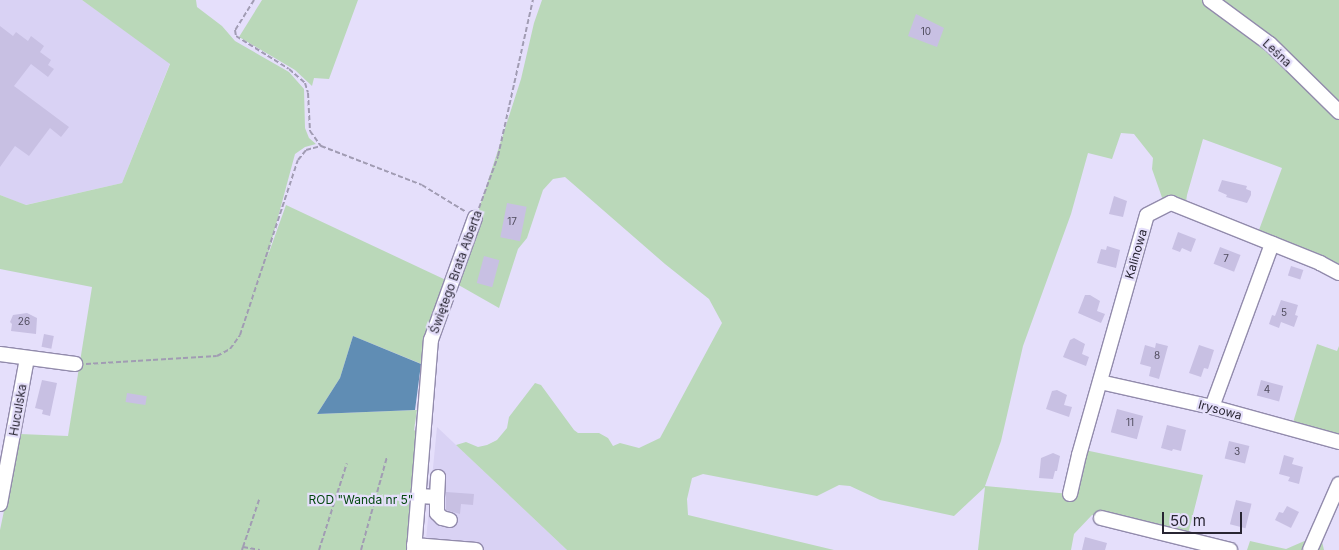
<!DOCTYPE html>
<meta charset="utf-8">
<style>
body{margin:0}
#map{position:relative;width:1339px;height:550px;overflow:hidden;background:#e5dffb;font-family:Inter,sans-serif}
div>[style]{position:absolute}
.built>*{inset:0;background:#d9d2f4}
.green>*{inset:0;background:#bad8b9}
.water>*{inset:0;background:#608db4}
.building>*{inset:0;background:#c8c0e3;transform-origin:0 0}
.path>*{height:2px;margin-top:-1px;transform-origin:0;background:repeating-linear-gradient(90deg,#a19cb3 0 5px,transparent 0 7.5px)}
.roads{filter:drop-shadow(1px 0 #928bac) drop-shadow(-1px 0 #928bac) drop-shadow(0 1px #928bac) drop-shadow(0 -1px #928bac)}
.minor>*{height:14px;margin:-7px;padding:0 7px;transform-origin:7px;border-radius:7px;background:#fff}
span{translate:-50% -50%;white-space:nowrap;text-align:center;line-height:1.15;-webkit-text-stroke:4.5px #e5dffb;paint-order:stroke}
.number-label{font-size:10px;color:#504c5e}
.number-label span{-webkit-text-stroke-width:0}
.street-label{font-size:12px;color:#282532}
.park-label{font-size:12px;color:#04480f}
.scale{position:absolute;left:1162px;top:512px;width:80px;height:22px;box-sizing:border-box;border:2px solid #282532;border-top:0;padding-left:6px;font-size:15px;line-height:18px;white-space:nowrap;color:#282532;-webkit-text-stroke:4px #e5dffb;paint-order:stroke}
</style>
<div id="map">
<div class="built">
<div style="clip-path:polygon(0 0,82px 0,170px 63px,122px 183px,25px 205px,0 195px)"></div>
<div style="clip-path:polygon(437px 427px,491px 478px,567px 550px,425px 550px)"></div>
</div>
<div class="green">
<div style="clip-path:polygon(82px 0,196px 0,197px 7px,222px 26px,235px 41px,289px 72px,304px 89px,305px 128px,309px 138px,316px 144px,305px 147px,295px 154px,267px 258px,286px 205px,448px 281px,424px 365px,353px 336px,340px 378px,317px 414px,417px 410px,414px 430px,418px 433px,409px 550px,0 550px,0 530px,20px 434px,68px 436px,92px 287px,0 269px,0 195px,26px 205px,122px 183px,170px 64px)"></div>
<div style="clip-path:polygon(262px 0,358px 0,329px 79px,314px 78px,312px 86px,295px 70px,239px 37px)"></div>
<div style="clip-path:polygon(542px 0,1339px 0,1339px 274px,1256px 238px,1282px 168px,1203px 139px,1187px 195px,1185px 209px,1165px 206px,1152px 169px,1153px 158px,1134px 134px,1121px 133px,1112px 159px,1088px 153px,1071px 214px,1023px 346px,1001px 441px,985px 486px,1070px 494px,1080px 449px,1203px 475px,1187px 538px,1092px 515px,1074px 534px,1071px 550px,978px 550px,985px 487px,954px 516px,880px 500px,850px 486px,839px 485px,817px 496px,703px 474px,692px 478px,687px 499px,688px 515px,834px 550px,567px 550px,456px 445px,466px 442px,478px 447px,487px 445px,497px 440px,507px 428px,509px 417px,535px 383px,541px 385px,574px 430px,578px 433px,599px 433px,608px 438px,613px 446px,620px 443px,639px 448px,660px 438px,722px 323px,709px 299px,665px 264px,565px 177px,553px 179px,543px 190px,527px 238px,518px 249px,499px 308px,455px 283px,521px 79px,534px 23px)"></div>
<div style="clip-path:polygon(1317px 344px,1337px 351px,1339px 346px,1339px 442px,1291px 429px)"></div>
<div style="clip-path:polygon(1319px 529px,1324px 550px,1247px 550px,1250px 541px,1286px 549px,1316px 536px)"></div>
</div>
<div class="water">
<div style="clip-path:polygon(353px 336px,421px 364px,415px 410px,317px 414px,340px 378px)"></div>
</div>
<div class="building">
<div style="clip-path:polygon(916px 14px,944px 28px,937px 47px,908px 36px)"></div>
<div style="clip-path:polygon(0 26px,13px 36px,16px 32px,28px 41px,31px 36px,44px 46px,40px 52px,51px 60px,48px 65px,54px 69px,48px 77px,31px 64px,14px 86px,69px 127px,61px 137px,50px 128px,29px 156px,15px 146px,0 167px)"></div>
<div style="clip-path:polygon(1222px 180px,1247px 186px,1246px 189px,1251px 191px,1251px 195px,1247px 203px,1226px 197px,1227px 195px,1218px 191px)"></div>
<div style="clip-path:polygon(1114px 196px,1127px 201px,1123px 217px,1109px 214px)"></div>
<div style="left:507px;top:203px;width:20px;height:35px;rotate:11deg"></div>
<div style="clip-path:polygon(1178px 232px,1196px 239px,1191px 252px,1182px 248px,1180px 252px,1172px 249px)"></div>
<div style="clip-path:polygon(1107px 246px,1120px 250px,1116px 268px,1097px 263px,1101px 249px,1106px 250px)"></div>
<div style="left:1220px;top:247px;width:22px;height:18px;rotate:21deg"></div>
<div style="left:484px;top:256px;width:16px;height:28px;rotate:15deg"></div>
<div style="left:1291px;top:266px;width:13px;height:10px;rotate:18deg"></div>
<div style="clip-path:polygon(1085px 295px,1090px 295px,1100px 301px,1097px 311px,1105px 314px,1101px 323px,1078px 313px)"></div>
<div style="clip-path:polygon(1281px 300px,1298px 305px,1295px 315px,1298px 316px,1294px 327px,1281px 322px,1279px 328px,1269px 324px,1272px 315px,1275px 316px)"></div>
<div style="clip-path:polygon(27px 313px,37px 318px,36px 334px,11px 331px,12px 324px,10px 322px,13px 315px)"></div>
<div style="left:44px;top:334px;width:10px;height:13px;rotate:11deg"></div>
<div style="clip-path:polygon(1074px 338px,1085px 344px,1082px 354px,1089px 357px,1086px 366px,1063px 357px,1070px 340px)"></div>
<div style="clip-path:polygon(1156px 343px,1168px 346px,1159px 379px,1149px 376px,1151px 367px,1140px 364px,1145px 345px,1155px 348px)"></div>
<div style="clip-path:polygon(1199px 345px,1214px 350px,1208px 369px,1204px 368px,1201px 377px,1189px 373px)"></div>
<div style="clip-path:polygon(42px 380px,57px 383px,50px 416px,42px 414px,43px 410px,35px 408px)"></div>
<div style="left:1261px;top:380px;width:23px;height:16px;rotate:15deg"></div>
<div style="clip-path:polygon(1057px 390px,1067px 395px,1064px 405px,1072px 407px,1069px 417px,1046px 409px,1052px 391px)"></div>
<div style="left:127px;top:393px;width:20px;height:9px;rotate:9deg"></div>
<div style="left:1117px;top:409px;width:27px;height:24px;rotate:15deg"></div>
<div style="clip-path:polygon(1167px 425px,1186px 430px,1181px 451px,1173px 449px,1172px 451px,1161px 448px)"></div>
<div style="left:1229px;top:441px;width:21px;height:18px;rotate:14deg"></div>
<div style="clip-path:polygon(1053px 453px,1060px 456px,1057px 471px,1055px 471px,1053px 479px,1039px 478px,1041px 458px)"></div>
<div style="clip-path:polygon(1284px 455px,1294px 458px,1292px 464px,1303px 467px,1299px 484px,1288px 481px,1290px 477px,1279px 474px)"></div>
<div style="clip-path:polygon(446px 492px,474px 494px,473px 505px,461px 504px,460px 514px,446px 510px)"></div>
<div style="left:1236px;top:500px;width:16px;height:25px;rotate:14deg"></div>
<div style="clip-path:polygon(1287px 506px,1299px 512px,1291px 528px,1275px 520px,1279px 512px,1283px 513px)"></div>
<div style="clip-path:polygon(1085px 537px,1107px 543px,1105px 550px,1082px 550px)"></div>
</div>
<div class="path">
<div style="left:254px;top:0;width:36px;rotate:122deg"></div>
<div style="left:235px;top:30px;width:6px;rotate:81deg"></div>
<div style="left:236px;top:36px;width:62px;rotate:31.9deg"></div>
<div style="left:289px;top:69px;width:21px;rotate:41deg"></div>
<div style="left:305px;top:83px;width:10px;rotate:73deg"></div>
<div style="left:308px;top:93px;width:38px;rotate:87deg"></div>
<div style="left:310px;top:131px;width:19px;rotate:54deg"></div>
<div style="left:479px;top:208px;width:55px;rotate:-69.9deg"></div>
<div style="left:498px;top:156px;width:160px;rotate:-77.4deg"></div>
<div style="left:86px;top:364px;width:131px;rotate:-3.5deg"></div>
<div style="left:217px;top:356px;width:15px;rotate:-28deg"></div>
<div style="left:230px;top:349px;width:17px;rotate:-54deg"></div>
<div style="left:240px;top:335px;width:184px;rotate:-71.7deg"></div>
<div style="left:298px;top:160px;width:13px;rotate:-51deg"></div>
<div style="left:306px;top:150px;width:16px;rotate:-15deg"></div>
<div style="left:321px;top:146px;width:108px;rotate:21.1deg"></div>
<div style="left:422px;top:185px;width:52px;rotate:31.5deg"></div>
<div style="left:243px;top:547px;width:50px;rotate:-71.2deg"></div>
<div style="left:242px;top:550px;width:3px;rotate:-72deg"></div>
<div style="left:243px;top:547px;width:17px;rotate:10deg"></div>
<div style="left:319px;top:550px;width:91px;rotate:-72.2deg"></div>
<div style="left:361px;top:550px;width:97px;rotate:-74.4deg"></div>
</div>
<div class="roads">
<div class="minor">
<div style="left:1210px;top:0;width:74px;rotate:36.3deg"></div>
<div style="left:1270px;top:44px;width:97px;rotate:44.6deg"></div>
<div style="left:0;top:354px;width:76px;rotate:7.6deg"></div>
<div style="left:1100px;top:382px;width:115px;rotate:12.6deg"></div>
<div style="left:1212px;top:407px;width:132px;rotate:15.4deg"></div>
<div style="left:1212px;top:407px;width:174px;rotate:-69.8deg"></div>
<div style="left:1070px;top:494px;width:40px;rotate:-77deg"></div>
<div style="left:1079px;top:455px;width:249px;rotate:-74.2deg"></div>
<div style="left:1147px;top:215px;width:27px;rotate:-27deg"></div>
<div style="left:1171px;top:203px;width:161px;rotate:21.9deg"></div>
<div style="left:1320px;top:263px;width:21px;rotate:28deg"></div>
<div style="left:419px;top:496px;width:18px;rotate:3deg"></div>
<div style="left:437px;top:497px;width:20px;rotate:-87deg"></div>
<div style="left:437px;top:497px;width:16px;rotate:90deg"></div>
<div style="left:437px;top:513px;width:7px;rotate:45deg"></div>
<div style="left:442px;top:518px;width:8px;rotate:14deg"></div>
<div style="left:0;top:504px;width:148px;rotate:-79.5deg"></div>
<div style="left:1101px;top:518px;width:133px;rotate:13.9deg"></div>
<div style="left:414px;top:545px;width:62px;rotate:4.6deg"></div>
<div style="left:414px;top:550px;width:211px;rotate:-85.4deg"></div>
<div style="left:431px;top:340px;width:130px;rotate:-70.2deg"></div>
<div style="left:1310px;top:550px;width:72px;rotate:-66.3deg"></div>
</div>
</div>
<div class="number-label">
<span style="left:926px;top:32px">10</span>
<span style="left:512px;top:222px">17</span>
<span style="left:1226px;top:259px">7</span>
<span style="left:1284px;top:313px">5</span>
<span style="left:24px;top:322px">26</span>
<span style="left:1157px;top:356px">8</span>
<span style="left:1267px;top:390px">4</span>
<span style="left:1130px;top:423px">11</span>
<span style="left:1237px;top:452px">3</span>
</div>
<div class="street-label">
<span style="left:1277px;top:53px;rotate:43deg">Leśna</span>
<span style="left:1136px;top:254px;rotate:-74deg">Kalinowa</span>
<span style="left:456px;top:272px;rotate:-70deg">Świętego Brata Alberta</span>
<span style="left:18px;top:410px;rotate:-80deg">Huculska</span>
<span style="left:1220px;top:410px;rotate:15deg">Irysowa</span>
</div>
<div class="park-label">
<span style="left:361px;top:500px">ROD "Wanda nr 5"</span>
</div>
<div class="scale">50 m</div>
</div>
